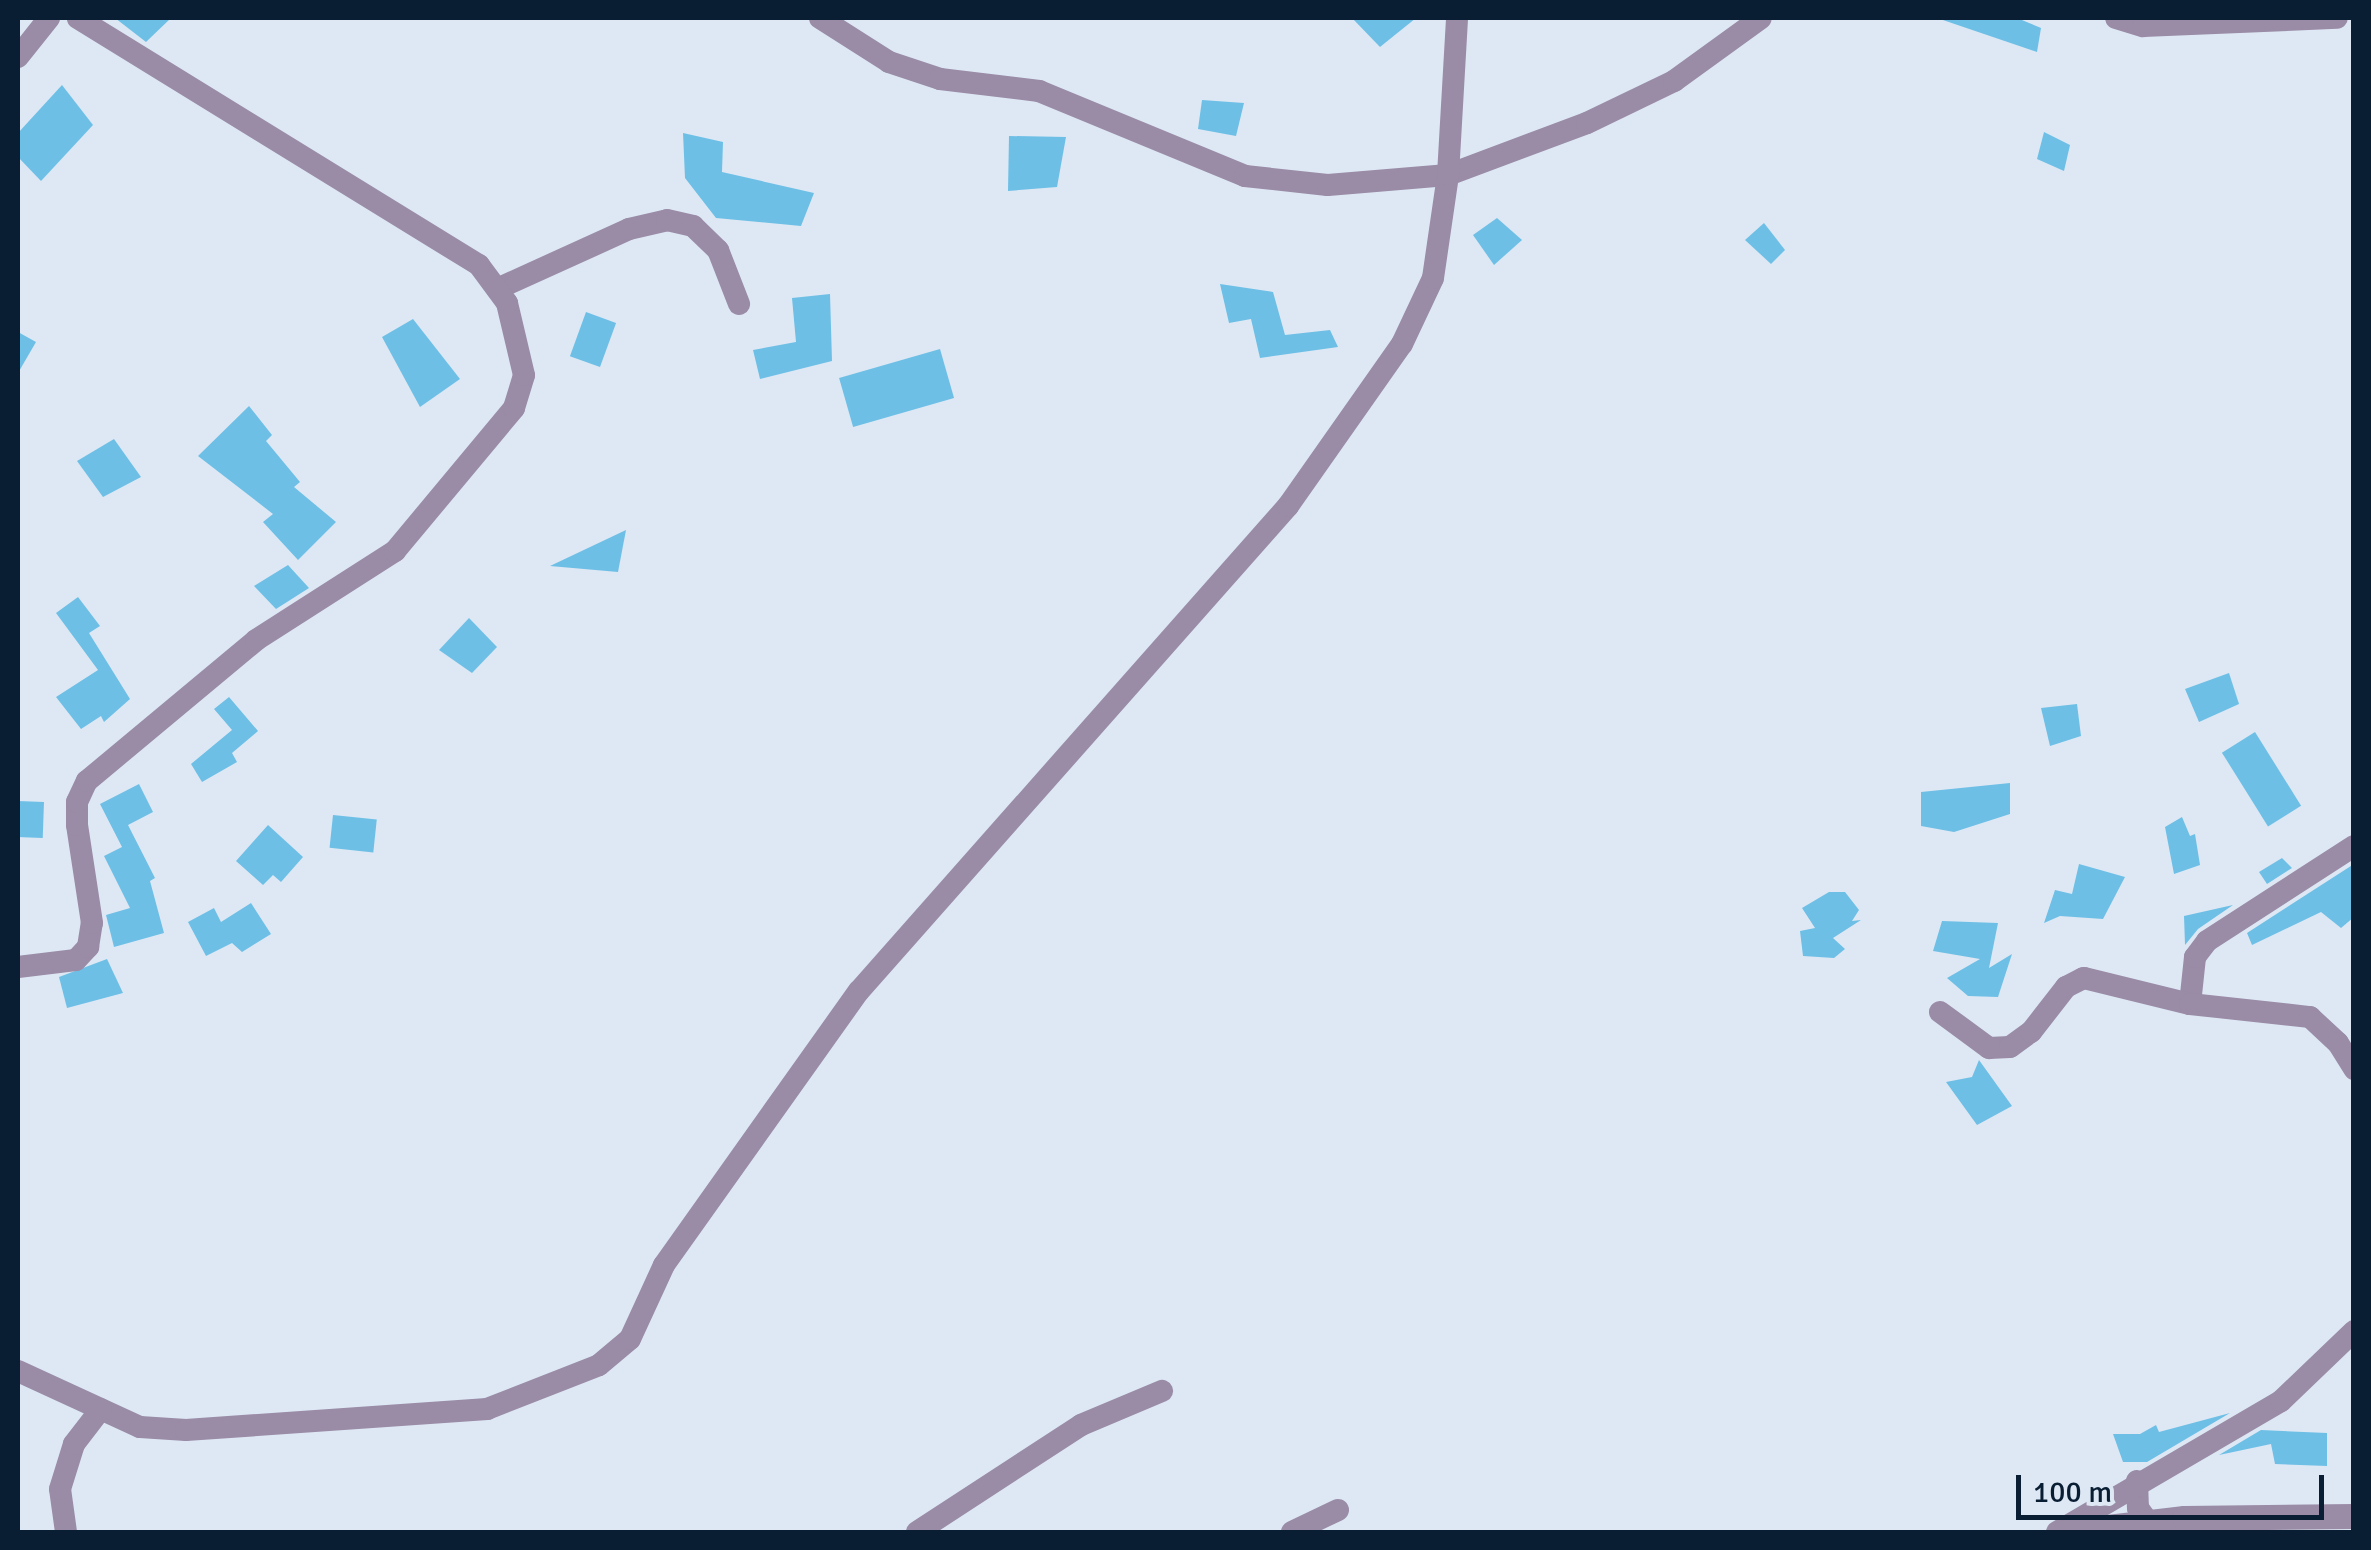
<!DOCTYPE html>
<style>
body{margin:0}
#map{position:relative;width:2371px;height:1550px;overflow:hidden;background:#dde8f4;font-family:Signika,sans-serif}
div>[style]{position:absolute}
.building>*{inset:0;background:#6ebfe6;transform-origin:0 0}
.minor>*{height:22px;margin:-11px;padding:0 11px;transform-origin:11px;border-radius:11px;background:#9a8ba6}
.tertiary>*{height:25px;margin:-12.5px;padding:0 12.5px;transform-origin:12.5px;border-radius:12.5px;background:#9a8ba6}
span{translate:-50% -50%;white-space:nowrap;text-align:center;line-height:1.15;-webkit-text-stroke:10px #dde8f4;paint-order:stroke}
.frame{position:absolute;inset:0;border:20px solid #091e33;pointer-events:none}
.scale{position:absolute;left:2016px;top:1475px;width:308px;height:45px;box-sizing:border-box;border:5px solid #091e33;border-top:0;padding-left:12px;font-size:30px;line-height:35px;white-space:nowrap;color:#091e33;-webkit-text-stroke:8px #dde8f4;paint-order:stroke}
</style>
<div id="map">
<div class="building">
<div style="clip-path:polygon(115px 18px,171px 18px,146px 42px)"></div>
<div style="clip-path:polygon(1352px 18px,1416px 18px,1380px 47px)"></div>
<div style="clip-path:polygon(1937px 18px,2017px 18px,2041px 28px,2037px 52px)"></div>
<div style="clip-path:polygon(62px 85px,93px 125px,41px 181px,18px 157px,18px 133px)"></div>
<div style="clip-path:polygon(1202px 100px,1244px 103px,1236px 136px,1198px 129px)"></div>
<div style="clip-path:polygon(2044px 132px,2070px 145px,2064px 171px,2037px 159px)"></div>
<div style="clip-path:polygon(683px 133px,723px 142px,722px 172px,814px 193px,801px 226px,716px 218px,685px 178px)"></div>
<div style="clip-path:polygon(1009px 136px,1066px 137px,1057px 187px,1008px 191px)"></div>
<div style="clip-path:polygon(1497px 218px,1522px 240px,1494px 265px,1473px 235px)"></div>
<div style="clip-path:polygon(1764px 223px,1785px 250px,1771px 264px,1745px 240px)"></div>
<div style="clip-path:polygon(1220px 284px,1273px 292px,1285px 335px,1330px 330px,1338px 347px,1260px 358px,1251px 319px,1229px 323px)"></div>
<div style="clip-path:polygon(830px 294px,832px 361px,760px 379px,753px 350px,796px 342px,792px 298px)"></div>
<div style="left:586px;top:312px;width:32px;height:47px;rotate:20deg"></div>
<div style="clip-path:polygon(413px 319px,460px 379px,420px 407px,382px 337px)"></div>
<div style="clip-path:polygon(18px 332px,36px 342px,18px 373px)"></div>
<div style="left:940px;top:349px;width:51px;height:105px;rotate:74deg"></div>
<div style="clip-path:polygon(249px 406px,272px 435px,266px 441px,300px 482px,294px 487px,336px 522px,298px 560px,263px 522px,273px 514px,198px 456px)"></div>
<div style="clip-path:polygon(114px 439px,141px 477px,103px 497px,77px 461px)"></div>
<div style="clip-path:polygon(626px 530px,618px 572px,550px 566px)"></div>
<div style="clip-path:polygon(288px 565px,309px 588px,276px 609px,254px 586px)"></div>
<div style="clip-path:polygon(78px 597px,100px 626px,89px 633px,130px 699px,104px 722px,101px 716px,81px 729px,56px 697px,98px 670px,56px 613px)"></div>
<div style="clip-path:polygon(469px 618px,497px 647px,472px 673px,439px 650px)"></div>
<div style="clip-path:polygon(2229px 673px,2239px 704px,2199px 722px,2185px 689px)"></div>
<div style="clip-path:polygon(229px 697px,258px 731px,232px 753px,237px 762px,202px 782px,191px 764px,232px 730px,214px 709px)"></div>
<div style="clip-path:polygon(2077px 704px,2081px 736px,2050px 746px,2041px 708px)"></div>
<div style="left:2255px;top:732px;width:87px;height:39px;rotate:58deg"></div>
<div style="clip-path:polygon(2010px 783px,2010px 814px,1954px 832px,1921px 826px,1921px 792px)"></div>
<div style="clip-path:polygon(139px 784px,153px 812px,128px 825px,155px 878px,150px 881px,164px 933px,114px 947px,106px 915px,130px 908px,104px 856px,122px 847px,100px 804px)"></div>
<div style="left:18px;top:801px;width:26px;height:36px;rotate:2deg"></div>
<div style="left:333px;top:815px;width:44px;height:33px;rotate:6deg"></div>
<div style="clip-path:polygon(2182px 817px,2190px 836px,2195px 834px,2200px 865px,2174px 874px,2165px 827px)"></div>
<div style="clip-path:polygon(268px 825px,303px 857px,281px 882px,273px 875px,263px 885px,236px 861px)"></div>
<div style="clip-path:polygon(2282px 858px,2292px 868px,2267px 884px,2259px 872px)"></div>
<div style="clip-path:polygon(2079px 864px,2125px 877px,2103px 919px,2060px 916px,2044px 923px,2055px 890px,2072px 894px)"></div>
<div style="clip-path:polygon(2354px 864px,2354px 917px,2341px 928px,2321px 912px,2252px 945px,2247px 933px)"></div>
<div style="clip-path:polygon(1829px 892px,1845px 892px,1859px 910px,1852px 921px,1861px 920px,1833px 938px,1845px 949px,1834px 958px,1803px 956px,1800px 931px,1815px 928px,1802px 908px)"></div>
<div style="clip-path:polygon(251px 903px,271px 934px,242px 952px,232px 943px,206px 956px,188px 922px,214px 908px,221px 922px)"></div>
<div style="clip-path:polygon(2233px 905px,2198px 929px,2185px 945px,2184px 916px)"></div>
<div style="clip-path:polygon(1942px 921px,1998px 923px,1989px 968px,2012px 954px,1998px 997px,1968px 996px,1947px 978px,1980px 959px,1933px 951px)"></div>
<div style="clip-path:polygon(107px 959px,123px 993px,67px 1008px,59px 977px)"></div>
<div style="clip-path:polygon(1979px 1060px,2012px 1106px,1977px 1125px,1946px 1082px,1972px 1077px)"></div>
<div style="clip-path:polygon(2230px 1413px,2147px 1462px,2123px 1462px,2113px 1434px,2140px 1434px,2156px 1425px,2159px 1432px)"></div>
<div style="clip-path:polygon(2261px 1430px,2327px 1433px,2327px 1466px,2275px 1464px,2271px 1444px,2219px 1455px)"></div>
</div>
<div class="minor">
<div style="left:820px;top:18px;width:82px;rotate:32.5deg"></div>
<div style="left:889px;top:62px;width:54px;rotate:18.4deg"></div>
<div style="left:940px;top:79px;width:100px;rotate:6.9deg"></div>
<div style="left:1039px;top:91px;width:223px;rotate:22.4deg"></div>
<div style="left:1245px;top:176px;width:83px;rotate:6.2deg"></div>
<div style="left:1328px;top:185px;width:120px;rotate:-4.8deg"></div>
<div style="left:1448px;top:175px;width:148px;rotate:-20.5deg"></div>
<div style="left:1587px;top:123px;width:97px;rotate:-25.8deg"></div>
<div style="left:1674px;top:81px;width:107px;rotate:-35.9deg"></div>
<div style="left:2116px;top:18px;width:28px;rotate:17deg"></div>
<div style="left:2143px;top:26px;width:194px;rotate:-2.4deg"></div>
<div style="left:18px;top:57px;width:50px;rotate:-51.5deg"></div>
<div style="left:497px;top:289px;width:145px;rotate:-24.4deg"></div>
<div style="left:629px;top:229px;width:39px;rotate:-13deg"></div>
<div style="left:667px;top:220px;width:27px;rotate:13deg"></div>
<div style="left:693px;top:226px;width:35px;rotate:44deg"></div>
<div style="left:718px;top:250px;width:58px;rotate:68.7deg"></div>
<div style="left:18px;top:967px;width:58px;rotate:-6.9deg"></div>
<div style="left:76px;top:960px;width:18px;rotate:-47deg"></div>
<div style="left:88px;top:947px;width:24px;rotate:-81deg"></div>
<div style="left:92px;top:923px;width:99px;rotate:-98.7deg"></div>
<div style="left:77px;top:825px;width:23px;rotate:-90deg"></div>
<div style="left:77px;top:802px;width:23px;rotate:-65deg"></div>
<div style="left:87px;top:781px;width:220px;rotate:-39.8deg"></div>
<div style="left:256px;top:640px;width:165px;rotate:-32.6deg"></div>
<div style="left:395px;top:551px;width:186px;rotate:-50.2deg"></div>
<div style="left:514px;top:408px;width:34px;rotate:-73deg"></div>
<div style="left:524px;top:375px;width:74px;rotate:-103.3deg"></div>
<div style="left:507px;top:303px;width:47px;rotate:-126.4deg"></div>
<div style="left:479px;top:265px;width:471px;rotate:-148.4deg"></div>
<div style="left:2190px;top:1004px;width:47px;rotate:-83.9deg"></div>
<div style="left:2195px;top:957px;width:20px;rotate:-53deg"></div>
<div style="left:2207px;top:941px;width:175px;rotate:-32.9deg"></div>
<div style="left:1940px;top:1012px;width:61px;rotate:36.3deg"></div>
<div style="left:1989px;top:1048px;width:21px;rotate:-3deg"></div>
<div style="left:2010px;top:1047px;width:26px;rotate:-36deg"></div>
<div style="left:2031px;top:1032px;width:57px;rotate:-52.1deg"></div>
<div style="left:2066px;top:987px;width:20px;rotate:-27deg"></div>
<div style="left:2084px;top:978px;width:109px;rotate:13.8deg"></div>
<div style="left:2190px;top:1004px;width:121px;rotate:6.2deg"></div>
<div style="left:2310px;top:1017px;width:38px;rotate:43deg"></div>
<div style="left:2338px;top:1043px;width:31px;rotate:58deg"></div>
<div style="left:18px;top:1371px;width:134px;rotate:24.7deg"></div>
<div style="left:140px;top:1427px;width:46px;rotate:3.7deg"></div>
<div style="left:186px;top:1430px;width:302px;rotate:-4deg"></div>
<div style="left:487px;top:1409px;width:120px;rotate:-21.4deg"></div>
<div style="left:599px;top:1365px;width:40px;rotate:-40deg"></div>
<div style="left:630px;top:1339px;width:81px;rotate:-65.3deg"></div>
<div style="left:664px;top:1265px;width:336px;rotate:-54.6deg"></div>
<div style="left:859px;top:991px;width:648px;rotate:-48.51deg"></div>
<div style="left:1288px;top:506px;width:198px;rotate:-54.9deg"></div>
<div style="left:1402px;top:344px;width:73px;rotate:-64.8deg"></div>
<div style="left:1433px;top:278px;width:104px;rotate:-81.7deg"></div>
<div style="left:1448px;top:175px;width:157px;rotate:-86.7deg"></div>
<div style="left:2137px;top:1481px;width:27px;rotate:88deg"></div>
<div style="left:2138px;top:1508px;width:17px;rotate:54deg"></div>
<div style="left:66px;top:1532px;width:43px;rotate:-97.9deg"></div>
<div style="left:60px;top:1489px;width:47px;rotate:-72.7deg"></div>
<div style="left:74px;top:1444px;width:44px;rotate:-52.4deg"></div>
<div style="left:917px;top:1532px;width:196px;rotate:-33.1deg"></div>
<div style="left:1081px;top:1425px;width:88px;rotate:-22.8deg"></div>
<div style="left:1292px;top:1532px;width:51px;rotate:-25.6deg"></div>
<div style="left:2057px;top:1532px;width:259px;rotate:-30.3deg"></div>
<div style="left:2281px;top:1401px;width:101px;rotate:-43.8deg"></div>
</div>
<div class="tertiary">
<div style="left:2065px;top:1532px;width:120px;rotate:-6.7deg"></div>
<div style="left:2184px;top:1518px;width:170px;rotate:-0.7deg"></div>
</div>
<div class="frame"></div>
<div class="scale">100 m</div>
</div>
